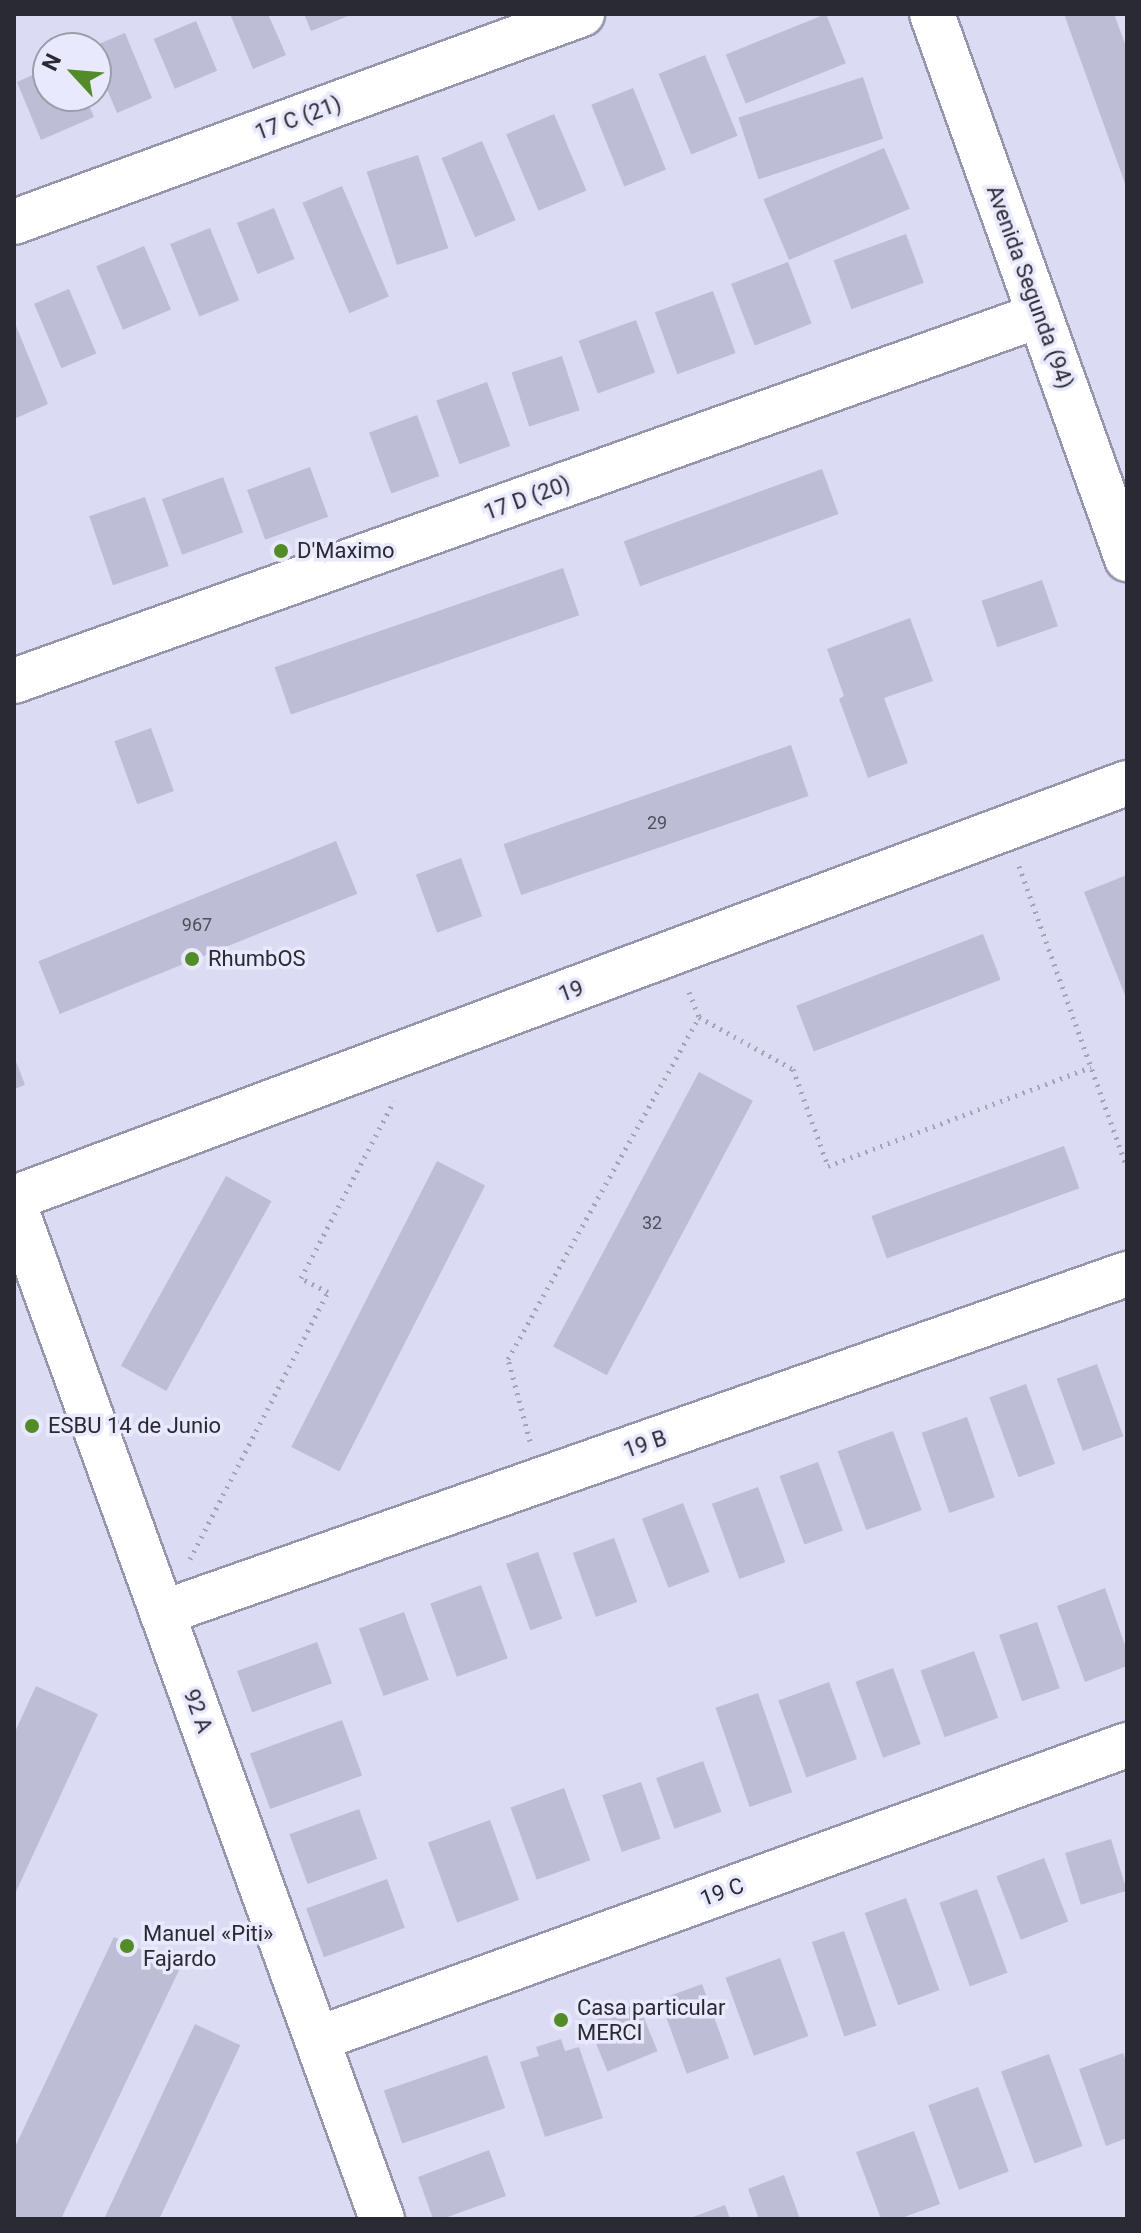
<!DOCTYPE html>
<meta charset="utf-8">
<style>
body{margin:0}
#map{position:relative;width:1141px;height:2233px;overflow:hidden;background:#dbdcf4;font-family:Roboto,sans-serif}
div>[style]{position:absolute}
.building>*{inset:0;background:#bdbdd5;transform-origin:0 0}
.path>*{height:5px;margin-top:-2.5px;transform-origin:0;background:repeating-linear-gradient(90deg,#a3a4b8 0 2px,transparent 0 8px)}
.roads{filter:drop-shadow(2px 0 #9595ac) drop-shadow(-2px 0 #9595ac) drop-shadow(0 2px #9595ac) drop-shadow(0 -2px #9595ac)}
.minor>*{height:44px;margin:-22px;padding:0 22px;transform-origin:22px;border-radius:22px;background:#fff}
.dots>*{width:22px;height:22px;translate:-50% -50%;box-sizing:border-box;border:4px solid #e9e9fd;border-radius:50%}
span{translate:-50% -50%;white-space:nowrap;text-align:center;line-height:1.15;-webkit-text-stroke:7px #e9e9fd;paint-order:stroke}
.number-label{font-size:18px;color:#4e4f5c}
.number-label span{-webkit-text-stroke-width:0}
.street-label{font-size:22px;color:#292a33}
.poi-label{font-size:22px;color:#292a33}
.left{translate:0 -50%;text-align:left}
.frame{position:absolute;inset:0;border:16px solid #292a33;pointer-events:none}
.north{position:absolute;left:32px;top:32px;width:80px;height:80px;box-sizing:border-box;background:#e9e9fd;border:2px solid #9c9dac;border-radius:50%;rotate:296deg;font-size:22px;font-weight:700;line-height:32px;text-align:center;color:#292a33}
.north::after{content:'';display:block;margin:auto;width:28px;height:36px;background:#528b27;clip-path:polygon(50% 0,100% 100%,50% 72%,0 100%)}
</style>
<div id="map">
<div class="building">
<div style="clip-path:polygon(230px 14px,268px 14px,286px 55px,253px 69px)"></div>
<div style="clip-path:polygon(304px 14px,353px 14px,311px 31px)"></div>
<div style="left:826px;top:14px;width:53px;height:108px;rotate:68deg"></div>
<div style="clip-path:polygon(1064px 14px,1114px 14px,1127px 49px,1127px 189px)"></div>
<div style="left:196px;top:21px;width:54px;height:46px;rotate:67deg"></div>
<div style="clip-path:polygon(125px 33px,152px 98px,117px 113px,96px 63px,96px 48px,89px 48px)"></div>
<div style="left:705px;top:55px;width:87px;height:50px;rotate:68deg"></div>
<div style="clip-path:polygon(48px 68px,48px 96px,85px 96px,94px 117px,41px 140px,17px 82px)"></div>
<div style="left:863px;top:77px;width:65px;height:131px;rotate:72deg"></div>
<div style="left:633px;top:88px;width:88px;height:45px;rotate:68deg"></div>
<div style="left:554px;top:114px;width:83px;height:52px;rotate:67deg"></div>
<div style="left:482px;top:141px;width:86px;height:44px;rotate:67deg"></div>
<div style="left:884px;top:148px;width:66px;height:131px;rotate:67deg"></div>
<div style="left:418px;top:155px;width:98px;height:54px;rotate:72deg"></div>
<div style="left:342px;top:186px;width:120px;height:43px;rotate:67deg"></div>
<div style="left:274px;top:208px;width:55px;height:40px;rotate:68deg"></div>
<div style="left:210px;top:228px;width:78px;height:43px;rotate:68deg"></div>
<div style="left:906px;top:234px;width:52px;height:77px;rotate:70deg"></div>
<div style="left:144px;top:246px;width:69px;height:52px;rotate:67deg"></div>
<div style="left:788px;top:262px;width:66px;height:61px;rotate:69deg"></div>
<div style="left:69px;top:289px;width:70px;height:38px;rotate:67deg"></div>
<div style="left:713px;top:291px;width:66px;height:62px;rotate:70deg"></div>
<div style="left:636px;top:320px;width:56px;height:61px;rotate:70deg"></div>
<div style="clip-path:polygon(14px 321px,48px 404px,14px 419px)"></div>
<div style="left:562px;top:356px;width:57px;height:53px;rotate:72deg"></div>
<div style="left:487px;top:382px;width:68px;height:54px;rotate:70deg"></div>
<div style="left:417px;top:415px;width:65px;height:51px;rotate:70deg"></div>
<div style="left:310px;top:467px;width:53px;height:67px;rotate:70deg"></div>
<div style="left:822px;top:469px;width:48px;height:211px;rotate:70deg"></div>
<div style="left:223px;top:477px;width:59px;height:65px;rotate:70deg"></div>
<div style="left:145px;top:497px;width:73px;height:59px;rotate:71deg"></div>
<div style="left:563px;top:568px;width:50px;height:305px;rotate:71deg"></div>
<div style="left:1042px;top:580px;width:49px;height:64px;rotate:71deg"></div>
<div style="clip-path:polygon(910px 618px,933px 681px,884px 698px,908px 763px,868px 778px,839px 699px,844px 696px,827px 649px)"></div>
<div style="left:151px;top:728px;width:67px;height:39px;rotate:70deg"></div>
<div style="left:791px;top:745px;width:54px;height:304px;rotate:71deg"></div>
<div style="left:336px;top:841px;width:57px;height:321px;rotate:68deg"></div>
<div style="left:461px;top:858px;width:62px;height:48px;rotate:70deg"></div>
<div style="clip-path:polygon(1127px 875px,1127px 1000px,1084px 892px)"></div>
<div style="left:983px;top:934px;width:49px;height:200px;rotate:69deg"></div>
<div style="clip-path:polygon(14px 1056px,25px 1085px,14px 1089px)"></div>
<div style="left:699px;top:1072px;width:61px;height:311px;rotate:28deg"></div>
<div style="left:1064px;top:1146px;width:45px;height:205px;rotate:70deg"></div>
<div style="left:437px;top:1161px;width:54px;height:321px;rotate:27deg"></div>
<div style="left:226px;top:1176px;width:52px;height:217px;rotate:29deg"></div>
<div style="left:1097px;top:1364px;width:77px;height:43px;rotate:70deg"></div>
<div style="left:1026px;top:1384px;width:85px;height:39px;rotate:70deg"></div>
<div style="left:967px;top:1417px;width:85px;height:48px;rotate:71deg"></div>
<div style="left:893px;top:1431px;width:84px;height:59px;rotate:70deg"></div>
<div style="left:818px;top:1462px;width:73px;height:41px;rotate:70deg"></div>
<div style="left:758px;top:1487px;width:80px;height:49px;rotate:70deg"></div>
<div style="left:683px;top:1503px;width:74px;height:44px;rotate:69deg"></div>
<div style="left:614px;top:1538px;width:68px;height:44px;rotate:70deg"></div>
<div style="left:538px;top:1552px;width:71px;height:34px;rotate:70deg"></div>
<div style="left:481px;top:1585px;width:78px;height:54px;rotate:70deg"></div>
<div style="clip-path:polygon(1105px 1588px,1127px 1651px,1127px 1666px,1085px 1682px,1057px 1606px)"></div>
<div style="left:404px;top:1612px;width:72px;height:48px;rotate:70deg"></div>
<div style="left:1037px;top:1622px;width:70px;height:40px;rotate:71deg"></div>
<div style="left:317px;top:1642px;width:44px;height:85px;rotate:70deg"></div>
<div style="left:974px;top:1651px;width:71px;height:57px;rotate:70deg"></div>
<div style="left:893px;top:1668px;width:81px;height:40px;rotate:70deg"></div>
<div style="left:829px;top:1682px;width:82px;height:54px;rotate:70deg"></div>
<div style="clip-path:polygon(36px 1686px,98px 1714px,14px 1896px,14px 1734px)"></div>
<div style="left:758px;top:1693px;width:105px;height:45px;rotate:71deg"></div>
<div style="left:342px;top:1720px;width:59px;height:98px;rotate:70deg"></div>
<div style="left:703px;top:1761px;width:54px;height:50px;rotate:70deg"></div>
<div style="left:641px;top:1782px;width:60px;height:41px;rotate:71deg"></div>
<div style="left:564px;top:1788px;width:77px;height:57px;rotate:70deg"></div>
<div style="left:359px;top:1809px;width:53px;height:74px;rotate:70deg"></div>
<div style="left:490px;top:1820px;width:85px;height:66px;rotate:70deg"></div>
<div style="left:1111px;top:1839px;width:54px;height:48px;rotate:73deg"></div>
<div style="left:1044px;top:1858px;width:68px;height:51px;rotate:69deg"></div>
<div style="left:387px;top:1879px;width:52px;height:86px;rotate:70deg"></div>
<div style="left:977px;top:1889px;width:89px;height:40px;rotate:70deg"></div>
<div style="left:906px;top:1898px;width:98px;height:44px;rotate:70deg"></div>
<div style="left:844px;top:1931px;width:100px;height:34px;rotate:71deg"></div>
<div style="clip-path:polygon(114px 1937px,180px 1968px,61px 2219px,14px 2219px,14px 2149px)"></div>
<div style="left:780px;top:1958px;width:83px;height:58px;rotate:70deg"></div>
<div style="left:702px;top:1984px;width:79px;height:45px;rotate:70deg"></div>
<div style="left:638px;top:2003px;width:52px;height:54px;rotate:68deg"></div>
<div style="left:195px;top:2024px;width:50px;height:216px;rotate:25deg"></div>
<div style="clip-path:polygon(561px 2039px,565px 2051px,579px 2047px,603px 2118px,545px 2137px,520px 2062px,539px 2056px,536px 2047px)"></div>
<div style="clip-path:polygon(1123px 2053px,1127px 2065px,1127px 2138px,1106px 2146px,1079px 2069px)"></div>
<div style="left:1049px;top:2054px;width:98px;height:51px;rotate:70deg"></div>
<div style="left:487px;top:2055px;width:56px;height:109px;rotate:71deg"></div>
<div style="left:978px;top:2087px;width:90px;height:53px;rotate:70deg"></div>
<div style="clip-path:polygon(914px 2131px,940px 2204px,899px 2219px,881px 2219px,856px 2152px)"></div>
<div style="clip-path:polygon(489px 2150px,506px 2196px,442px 2219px,433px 2219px,418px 2177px)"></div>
<div style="clip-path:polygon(784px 2175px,800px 2219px,759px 2219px,748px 2189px)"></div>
<div style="clip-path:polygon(725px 2205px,730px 2219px,688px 2219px)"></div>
</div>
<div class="path">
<div style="left:1019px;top:866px;width:321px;rotate:70.3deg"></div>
<div style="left:689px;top:992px;width:27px;rotate:68deg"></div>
<div style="left:530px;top:1441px;width:85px;rotate:-105deg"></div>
<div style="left:508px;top:1359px;width:392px;rotate:-60.8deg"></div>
<div style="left:699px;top:1017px;width:107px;rotate:29deg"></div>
<div style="left:793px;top:1069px;width:103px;rotate:70.2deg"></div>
<div style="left:828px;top:1166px;width:281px;rotate:-20.6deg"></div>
<div style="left:190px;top:1559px;width:301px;rotate:-62.7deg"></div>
<div style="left:328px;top:1292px;width:30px;rotate:-153deg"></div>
<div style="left:301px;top:1278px;width:200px;rotate:-62.3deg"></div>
</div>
<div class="roads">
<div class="minor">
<div style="left:932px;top:14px;width:579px;rotate:70.31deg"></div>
<div style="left:14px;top:222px;width:605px;rotate:-20.11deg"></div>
<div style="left:14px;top:681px;width:1089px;rotate:-19.63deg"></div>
<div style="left:14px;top:1198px;width:1188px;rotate:-20.45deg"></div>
<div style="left:14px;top:1204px;width:1080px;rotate:70.07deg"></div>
<div style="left:162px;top:1613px;width:1023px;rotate:-19.36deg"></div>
<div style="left:317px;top:2039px;width:862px;rotate:-19.95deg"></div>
</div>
</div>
<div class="dots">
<div style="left:281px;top:551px;background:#528b27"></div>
<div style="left:192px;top:959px;background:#528b27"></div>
<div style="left:32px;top:1426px;background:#528b27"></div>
<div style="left:127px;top:1946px;background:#528b27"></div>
<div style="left:561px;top:2020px;background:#528b27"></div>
</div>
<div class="number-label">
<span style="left:657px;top:823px">29</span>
<span style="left:197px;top:925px">967</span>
<span style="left:652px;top:1223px">32</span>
</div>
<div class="street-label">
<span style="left:298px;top:118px;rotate:-20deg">17 C (21)</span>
<span style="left:1030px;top:287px;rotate:70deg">Avenida Segunda (94)</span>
<span style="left:527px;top:498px;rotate:-20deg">17 D (20)</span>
<span style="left:571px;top:991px;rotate:-20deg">19</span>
<span style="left:645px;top:1444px;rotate:-19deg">19 B</span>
<span style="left:198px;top:1711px;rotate:70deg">92 A</span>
<span style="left:722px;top:1892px;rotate:-20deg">19 C</span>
</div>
<div class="poi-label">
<span class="left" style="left:297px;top:551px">D'Maximo</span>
<span class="left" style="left:208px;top:959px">RhumbOS</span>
<span class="left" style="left:48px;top:1426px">ESBU 14 de Junio</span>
<span class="left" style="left:143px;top:1946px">Manuel «Piti»<br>Fajardo</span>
<span class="left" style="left:577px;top:2020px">Casa particular<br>MERCI</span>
</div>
<div class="frame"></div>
<div class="north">N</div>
</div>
